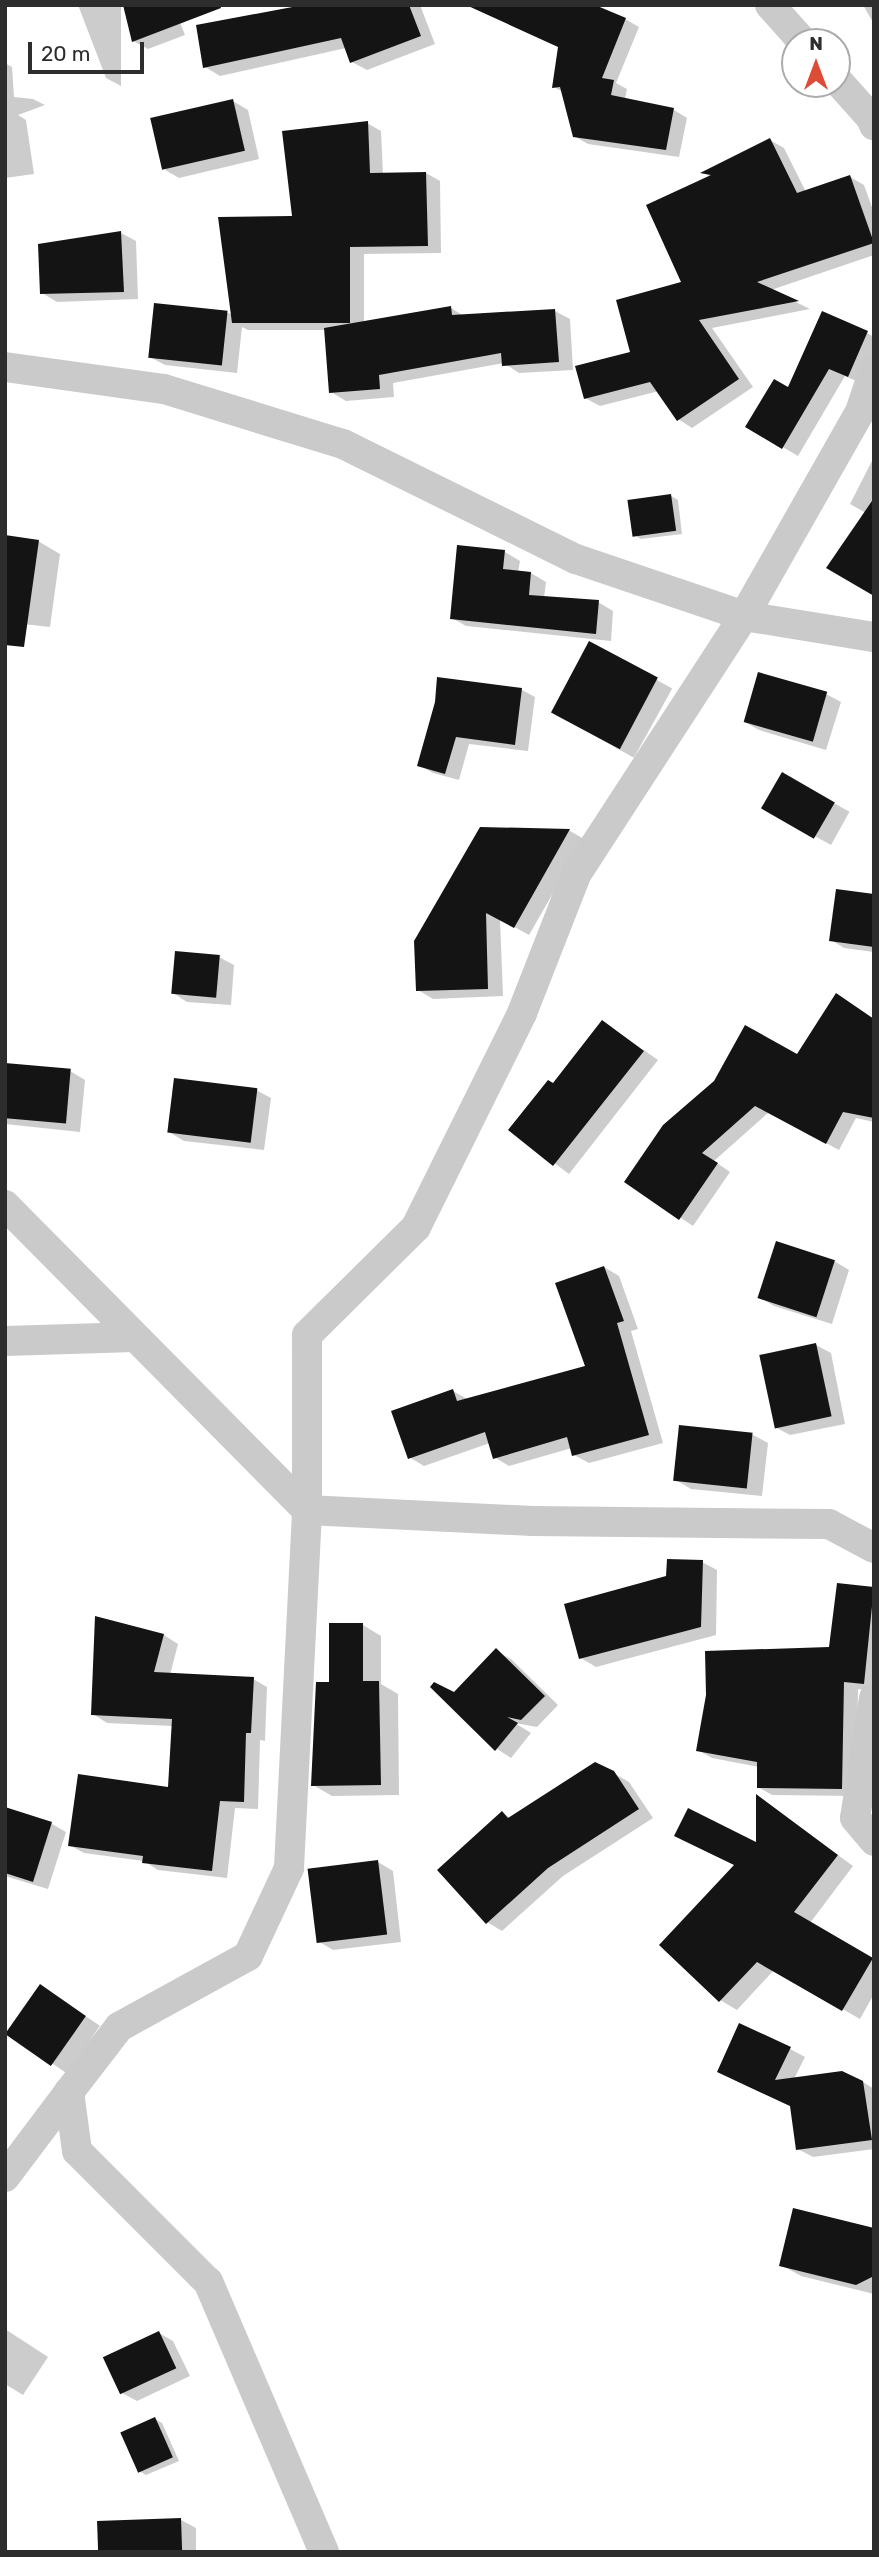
<!DOCTYPE html>
<style>
body{margin:0}
#map{position:relative;width:879px;height:2557px;overflow:hidden;background:#fff;font-family:Rubik,sans-serif}
div>[style]{position:absolute}
.shadow>*{inset:0;background:#0003;transform-origin:0 0}
.building>*{inset:0;background:#141414;transform-origin:0 0}
.street>*{height:30px;margin:-15px;padding:0 15px;transform-origin:15px;border-radius:15px;background:#cacaca}
span{translate:-50% -50%;white-space:nowrap;text-align:center;line-height:1.15;-webkit-text-stroke:7px #fff;paint-order:stroke}
.frame{position:absolute;inset:0;border:7px solid #2d2d2d;pointer-events:none}
.north{position:absolute;left:781px;top:28px;width:70px;height:70px;box-sizing:border-box;background:#fff;border:2px solid #ababab;border-radius:50%;rotate:0deg;font-size:19px;font-weight:700;line-height:28px;text-align:center;color:#2d2d2d}
.north::after{content:'';display:block;margin:auto;width:24px;height:32px;background:#dc4c37;clip-path:polygon(50% 0,100% 100%,50% 72%,0 100%)}
.scale{position:absolute;left:28px;top:42px;width:116px;height:32px;box-sizing:border-box;border:4px solid #2d2d2d;border-top:0;padding-left:9px;font-size:21px;line-height:24px;white-space:nowrap;color:#2d2d2d;-webkit-text-stroke:5px #fff;paint-order:stroke}
</style>
<div id="map">
<div class="shadow">
<div style="clip-path:polygon(78px 5px,121px 5px,121px 86px,106px 78px)"></div>
<div style="clip-path:polygon(173px 5px,185px 35px,148px 49px,133px 41px)"></div>
<div style="clip-path:polygon(328px 5px,420px 5px,435px 44px,367px 70px,352px 62px,346px 48px,220px 76px,205px 67px)"></div>
<div style="clip-path:polygon(863px 5px,874px 5px,874px 24px)"></div>
<div style="clip-path:polygon(625px 19px,639px 27px,616px 83px,627px 89px,625px 99px,674px 110px,687px 118px,679px 157px,588px 144px,574px 136px,563px 92px,554px 87px)"></div>
<div style="clip-path:polygon(5px 63px,12px 67px,14px 97px,33px 99px,45px 105px,18px 115px,26px 120px,34px 174px,5px 178px)"></div>
<div style="clip-path:polygon(233px 101px,248px 110px,259px 159px,179px 178px,165px 170px)"></div>
<div style="clip-path:polygon(367px 123px,381px 131px,383px 174px,426px 173px,440px 181px,441px 253px,364px 254px,364px 323px,451px 308px,464px 316px,555px 311px,570px 319px,573px 370px,519px 373px,504px 363px,393px 383px,394px 397px,346px 401px,331px 392px,326px 330px,248px 330px,242px 327px,237px 373px,165px 365px,150px 357px,228px 313px,233px 315px,294px 218px)"></div>
<div style="clip-path:polygon(770px 140px,784px 148px,806px 192px,850px 177px,864px 185px,874px 213px,874px 255px,771px 290px,810px 309px,712px 328px,753px 387px,692px 428px,678px 419px,659px 391px,600px 406px,585px 398px,632px 353px,684px 283px,711px 177px,704px 173px)"></div>
<div style="clip-path:polygon(121px 233px,136px 241px,138px 299px,57px 302px,42px 293px,40px 245px)"></div>
<div style="clip-path:polygon(867px 333px,874px 337px,874px 360px,863px 384px,845px 376px,798px 456px,748px 427px,789px 389px)"></div>
<div style="clip-path:polygon(874px 457px,874px 594px,866px 513px,850px 504px)"></div>
<div style="clip-path:polygon(671px 496px,678px 500px,682px 534px,641px 539px,634px 535px)"></div>
<div style="clip-path:polygon(38px 541px,60px 554px,50px 627px,5px 622px)"></div>
<div style="clip-path:polygon(459px 547px,505px 552px,520px 561px,518px 572px,531px 573px,546px 582px,544px 598px,598px 602px,613px 611px,611px 641px,466px 626px,452px 618px)"></div>
<div style="left:590px;top:643px;width:94px;height:79px;rotate:29deg"></div>
<div style="clip-path:polygon(439px 679px,522px 690px,535px 697px,528px 751px,469px 744px,459px 780px,433px 773px,419px 765px,437px 702px)"></div>
<div style="clip-path:polygon(826px 694px,841px 702px,826px 750px,759px 730px,745px 722px)"></div>
<div style="left:783px;top:775px;width:76px;height:38px;rotate:29deg"></div>
<div style="clip-path:polygon(481px 829px,570px 831px,584px 839px,529px 935px,500px 919px,503px 996px,433px 999px,418px 990px)"></div>
<div style="clip-path:polygon(874px 895px,874px 952px,844px 948px,831px 940px)"></div>
<div style="clip-path:polygon(219px 957px,234px 965px,231px 1005px,187px 1002px,173px 993px)"></div>
<div style="clip-path:polygon(874px 1019px,874px 1122px,856px 1118px,839px 1150px,769px 1112px,714px 1161px,730px 1172px,693px 1226px,627px 1182px,798px 1056px)"></div>
<div style="clip-path:polygon(603px 1022px,658px 1060px,569px 1174px,510px 1130px,554px 1085px)"></div>
<div style="clip-path:polygon(5px 1065px,70px 1071px,85px 1080px,80px 1132px,5px 1124px)"></div>
<div style="clip-path:polygon(256px 1090px,271px 1098px,264px 1150px,184px 1141px,169px 1132px)"></div>
<div style="clip-path:polygon(834px 1261px,849px 1270px,832px 1324px,774px 1306px,759px 1297px)"></div>
<div style="clip-path:polygon(604px 1267px,619px 1276px,638px 1329px,631px 1331px,663px 1443px,589px 1463px,574px 1455px,572px 1448px,509px 1466px,494px 1457px,490px 1443px,424px 1466px,409px 1457px,453px 1391px,469px 1400px,587px 1367px)"></div>
<div style="clip-path:polygon(816px 1345px,831px 1353px,845px 1424px,790px 1435px,775px 1427px)"></div>
<div style="clip-path:polygon(753px 1435px,768px 1443px,762px 1496px,691px 1489px,676px 1480px)"></div>
<div style="clip-path:polygon(702px 1562px,717px 1570px,716px 1635px,596px 1667px,581px 1658px)"></div>
<div style="clip-path:polygon(874px 1589px,874px 1691px,858px 1689px,856px 1796px,772px 1795px,758px 1787px,759px 1767px,712px 1758px,698px 1750px,831px 1648px)"></div>
<div style="clip-path:polygon(97px 1618px,164px 1635px,178px 1644px,170px 1675px,253px 1679px,267px 1687px,265px 1741px,260px 1740px,258px 1809px,235px 1808px,227px 1878px,158px 1870px,144px 1861px,84px 1853px,69px 1845px,170px 1789px,173px 1726px,107px 1723px,93px 1714px)"></div>
<div style="clip-path:polygon(363px 1625px,381px 1636px,381px 1684px,398px 1694px,399px 1795px,332px 1796px,313px 1785px,331px 1684px)"></div>
<div style="clip-path:polygon(496px 1651px,511px 1659px,558px 1705px,537px 1727px,515px 1723px,531px 1733px,511px 1758px,497px 1749px,432px 1687px,454px 1694px)"></div>
<div style="clip-path:polygon(613px 1773px,629px 1782px,653px 1818px,563px 1876px,502px 1931px,487px 1922px,502px 1813px,510px 1818px)"></div>
<div style="clip-path:polygon(758px 1797px,853px 1866px,810px 1923px,874px 1960px,874px 1994px,860px 2019px,774px 1970px,737px 2010px,720px 2000px,758px 1845px)"></div>
<div style="clip-path:polygon(5px 1809px,52px 1824px,66px 1832px,48px 1889px,5px 1876px)"></div>
<div style="clip-path:polygon(378px 1862px,393px 1871px,401px 1942px,333px 1950px,318px 1941px)"></div>
<div style="left:41px;top:1986px;width:71px;height:58px;rotate:34deg"></div>
<div style="clip-path:polygon(790px 2049px,805px 2057px,794px 2079px,863px 2082px,874px 2089px,874px 2149px,813px 2157px,798px 2149px,792px 2107px,734px 2080px)"></div>
<div style="clip-path:polygon(874px 2230px,874px 2294px,801px 2276px,781px 2265px)"></div>
<div style="clip-path:polygon(5px 2329px,48px 2357px,23px 2395px,5px 2384px)"></div>
<div style="clip-path:polygon(159px 2333px,173px 2341px,190px 2376px,137px 2401px,122px 2393px)"></div>
<div style="clip-path:polygon(155px 2419px,162px 2423px,179px 2461px,146px 2475px,139px 2471px)"></div>
<div style="clip-path:polygon(181px 2520px,196px 2528px,196px 2552px,99px 2552px)"></div>
</div>
<div class="building">
<div style="clip-path:polygon(123px 5px,220px 5px,221px 8px,132px 42px)"></div>
<div style="clip-path:polygon(303px 5px,409px 5px,421px 36px,350px 63px,341px 38px,203px 68px,196px 25px)"></div>
<div style="clip-path:polygon(466px 5px,595px 5px,626px 18px,602px 78px,614px 80px,611px 95px,674px 108px,666px 150px,573px 137px,560px 87px,552px 88px,558px 47px)"></div>
<div style="left:233px;top:99px;width:53px;height:85px;rotate:77deg"></div>
<div style="clip-path:polygon(368px 121px,370px 173px,426px 172px,428px 246px,350px 247px,350px 323px,232px 323px,218px 217px,292px 216px,282px 131px)"></div>
<div style="clip-path:polygon(770px 138px,797px 193px,850px 175px,874px 243px,757px 282px,799px 301px,699px 320px,739px 379px,677px 421px,650px 382px,584px 399px,575px 366px,630px 352px,616px 300px,681px 282px,646px 205px,711px 175px,700px 173px)"></div>
<div style="clip-path:polygon(121px 231px,124px 292px,40px 294px,38px 244px)"></div>
<div style="left:154px;top:303px;width:74px;height:55px;rotate:6deg"></div>
<div style="clip-path:polygon(451px 306px,452px 315px,555px 309px,559px 362px,502px 366px,501px 353px,379px 375px,380px 389px,329px 393px,324px 328px)"></div>
<div style="clip-path:polygon(822px 311px,868px 331px,848px 377px,829px 369px,782px 449px,745px 427px,774px 379px,788px 387px)"></div>
<div style="left:671px;top:494px;width:37px;height:44px;rotate:82deg"></div>
<div style="clip-path:polygon(874px 498px,874px 596px,826px 568px)"></div>
<div style="clip-path:polygon(5px 535px,39px 540px,24px 647px,5px 645px)"></div>
<div style="clip-path:polygon(457px 545px,505px 550px,503px 569px,531px 572px,529px 595px,599px 600px,596px 634px,450px 619px)"></div>
<div style="left:589px;top:641px;width:78px;height:81px;rotate:28deg"></div>
<div style="left:758px;top:672px;width:72px;height:52px;rotate:16deg"></div>
<div style="clip-path:polygon(437px 677px,522px 688px,515px 745px,456px 737px,445px 774px,417px 766px,435px 702px)"></div>
<div style="left:782px;top:772px;width:61px;height:42px;rotate:30deg"></div>
<div style="clip-path:polygon(480px 827px,570px 829px,514px 928px,486px 913px,488px 989px,416px 991px,414px 941px)"></div>
<div style="clip-path:polygon(836px 889px,874px 894px,874px 947px,829px 941px)"></div>
<div style="left:175px;top:951px;width:45px;height:43px;rotate:5deg"></div>
<div style="clip-path:polygon(836px 993px,874px 1019px,874px 1118px,843px 1112px,826px 1144px,755px 1106px,702px 1153px,718px 1163px,679px 1220px,624px 1182px,663px 1125px,714px 1081px,745px 1025px,797px 1054px)"></div>
<div style="clip-path:polygon(602px 1020px,644px 1051px,553px 1166px,508px 1130px,548px 1080px,553px 1083px)"></div>
<div style="left:5px;top:1063px;width:66px;height:55px;rotate:5deg"></div>
<div style="left:174px;top:1078px;width:84px;height:55px;rotate:7deg"></div>
<div style="left:776px;top:1241px;width:62px;height:60px;rotate:18deg"></div>
<div style="clip-path:polygon(604px 1266px,624px 1321px,617px 1323px,649px 1435px,572px 1456px,567px 1437px,493px 1459px,485px 1432px,408px 1459px,391px 1411px,453px 1389px,457px 1401px,585px 1366px,555px 1283px)"></div>
<div style="left:816px;top:1343px;width:75px;height:58px;rotate:78deg"></div>
<div style="left:679px;top:1425px;width:74px;height:56px;rotate:6deg"></div>
<div style="clip-path:polygon(667px 1559px,703px 1560px,701px 1627px,579px 1659px,564px 1604px,666px 1576px)"></div>
<div style="clip-path:polygon(837px 1583px,874px 1587px,864px 1684px,844px 1682px,842px 1789px,757px 1788px,757px 1762px,696px 1751px,706px 1695px,705px 1651px,829px 1647px)"></div>
<div style="clip-path:polygon(95px 1616px,164px 1634px,154px 1672px,254px 1677px,251px 1733px,246px 1733px,244px 1802px,220px 1801px,212px 1871px,142px 1863px,143px 1856px,68px 1846px,78px 1774px,168px 1787px,172px 1719px,91px 1715px)"></div>
<div style="clip-path:polygon(329px 1623px,363px 1623px,363px 1681px,379px 1681px,381px 1785px,311px 1786px,316px 1682px,329px 1682px)"></div>
<div style="clip-path:polygon(496px 1648px,545px 1696px,521px 1720px,507px 1717px,518px 1723px,495px 1751px,430px 1687px,434px 1682px,454px 1692px)"></div>
<div style="clip-path:polygon(595px 1762px,614px 1771px,639px 1809px,548px 1868px,486px 1924px,437px 1870px,502px 1811px,508px 1818px)"></div>
<div style="clip-path:polygon(756px 1794px,838px 1855px,794px 1912px,873px 1958px,842px 2011px,757px 1962px,719px 2002px,659px 1945px,734px 1865px,674px 1836px,688px 1808px,756px 1842px)"></div>
<div style="clip-path:polygon(5px 1807px,52px 1822px,33px 1882px,5px 1873px)"></div>
<div style="left:378px;top:1860px;width:75px;height:71px;rotate:83deg"></div>
<div style="left:40px;top:1984px;width:56px;height:61px;rotate:35deg"></div>
<div style="clip-path:polygon(739px 2023px,791px 2047px,775px 2080px,842px 2071px,863px 2081px,872px 2140px,796px 2150px,790px 2106px,717px 2072px)"></div>
<div style="clip-path:polygon(793px 2208px,874px 2228px,874px 2276px,856px 2285px,779px 2266px)"></div>
<div style="left:159px;top:2331px;width:41px;height:62px;rotate:65deg"></div>
<div style="left:155px;top:2417px;width:44px;height:38px;rotate:66deg"></div>
<div style="left:181px;top:2518px;width:34px;height:84px;rotate:88deg"></div>
</div>
<div class="street">
<div style="left:770px;top:5px;width:50px;rotate:48.3deg"></div>
<div style="left:837px;top:80px;width:51px;rotate:48.2deg"></div>
<div style="left:871px;top:118px;width:8px;rotate:67deg"></div>
<div style="left:5px;top:367px;width:161px;rotate:7.9deg"></div>
<div style="left:164px;top:389px;width:187px;rotate:17.1deg"></div>
<div style="left:343px;top:444px;width:260px;rotate:26.3deg"></div>
<div style="left:576px;top:559px;width:177px;rotate:18.7deg"></div>
<div style="left:744px;top:616px;width:132px;rotate:9.2deg"></div>
<div style="left:5px;top:1205px;width:429px;rotate:45.3deg"></div>
<div style="left:307px;top:1510px;width:226px;rotate:2.8deg"></div>
<div style="left:533px;top:1521px;width:296px;rotate:0.6deg"></div>
<div style="left:829px;top:1524px;width:51px;rotate:28.1deg"></div>
<div style="left:5px;top:1341px;width:130px;rotate:-1.8deg"></div>
<div style="left:874px;top:1698px;width:121px;rotate:99deg"></div>
<div style="left:855px;top:1818px;width:30px;rotate:50deg"></div>
<div style="left:5px;top:2177px;width:106px;rotate:-53deg"></div>
<div style="left:324px;top:2552px;width:294px;rotate:-113.2deg"></div>
<div style="left:208px;top:2282px;width:185px;rotate:-135deg"></div>
<div style="left:77px;top:2151px;width:60px;rotate:-97.7deg"></div>
<div style="left:69px;top:2092px;width:82px;rotate:-52.4deg"></div>
<div style="left:119px;top:2027px;width:147px;rotate:-28.8deg"></div>
<div style="left:248px;top:1956px;width:97px;rotate:-65deg"></div>
<div style="left:289px;top:1868px;width:358px;rotate:-87.1deg"></div>
<div style="left:307px;top:1510px;width:175px;rotate:-90deg"></div>
<div style="left:307px;top:1335px;width:153px;rotate:-44.7deg"></div>
<div style="left:416px;top:1227px;width:239px;rotate:-63.6deg"></div>
<div style="left:522px;top:1013px;width:150px;rotate:-68.6deg"></div>
<div style="left:577px;top:873px;width:306px;rotate:-57deg"></div>
<div style="left:744px;top:616px;width:235px;rotate:-60.4deg"></div>
<div style="left:860px;top:412px;width:44px;rotate:-71.6deg"></div>
</div>
<div class="frame"></div>
<div class="north">N</div>
<div class="scale">20 m</div>
</div>
